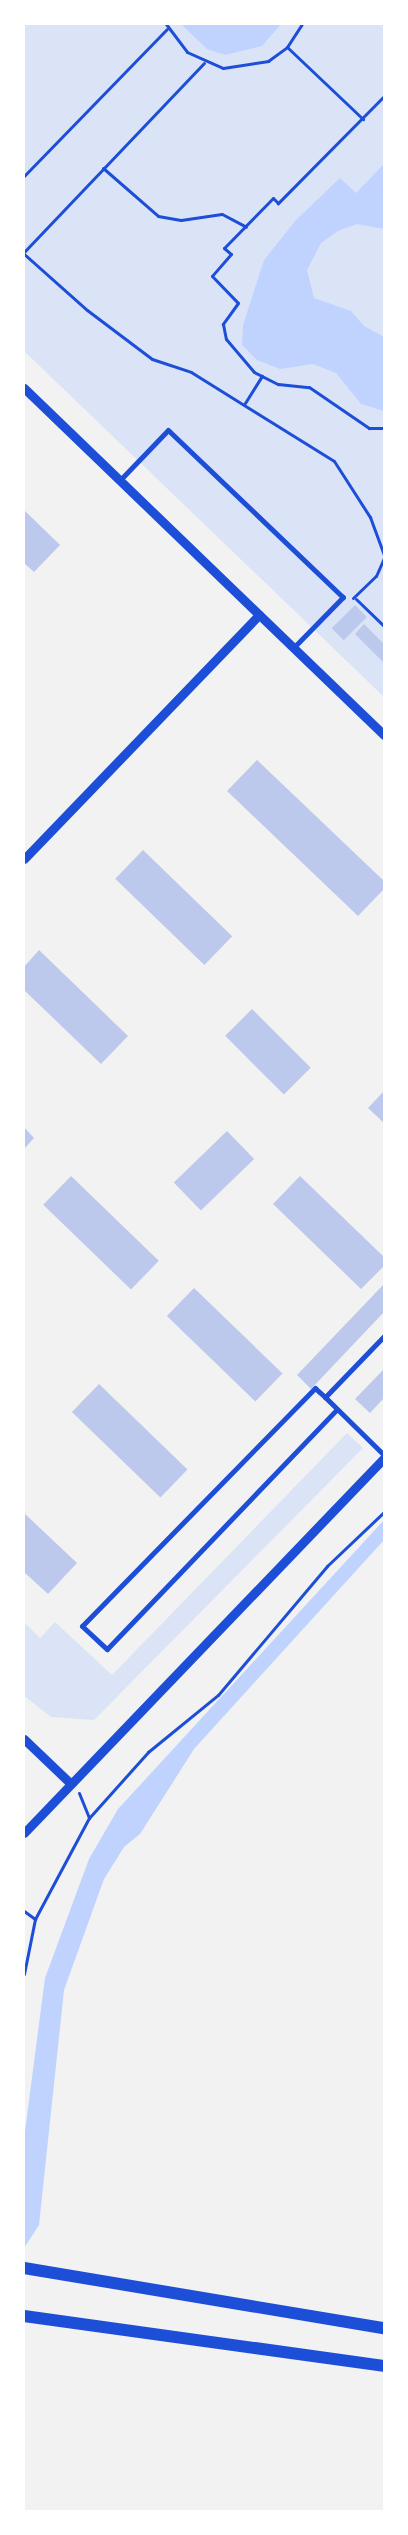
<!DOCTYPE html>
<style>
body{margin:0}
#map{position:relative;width:408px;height:2535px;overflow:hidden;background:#f2f2f2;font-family:"Asap Condensed",sans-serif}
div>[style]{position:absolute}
.green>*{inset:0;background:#dbe4f7}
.water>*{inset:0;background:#bfd3fe}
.building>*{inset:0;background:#bdc9ec;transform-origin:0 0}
.path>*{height:3px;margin:-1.5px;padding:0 1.5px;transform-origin:1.5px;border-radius:1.5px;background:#1d4ed8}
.minor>*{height:5px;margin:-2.5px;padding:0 2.5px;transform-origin:2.5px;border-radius:2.5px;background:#1d4ed8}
.tertiary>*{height:9px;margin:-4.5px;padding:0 4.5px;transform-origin:4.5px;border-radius:4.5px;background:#1d4ed8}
.primary>*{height:12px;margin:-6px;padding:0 6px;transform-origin:6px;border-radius:6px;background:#1d4ed8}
span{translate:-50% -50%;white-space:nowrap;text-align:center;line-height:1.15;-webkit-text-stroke:5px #fff;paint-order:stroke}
.frame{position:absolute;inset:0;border:25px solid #fff;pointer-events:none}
</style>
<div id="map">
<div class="green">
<div style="clip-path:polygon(24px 24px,384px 24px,384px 697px,24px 351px)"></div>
<div style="clip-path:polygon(347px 1433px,363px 1448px,94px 1720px,51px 1717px,24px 1696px,24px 1622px,40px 1638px,55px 1622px,112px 1675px)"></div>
</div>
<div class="water">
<div style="clip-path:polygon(181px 24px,281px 24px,262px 46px,225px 55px,207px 49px)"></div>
<div style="clip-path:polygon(384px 164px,384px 229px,357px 224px,338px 231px,321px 243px,307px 270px,314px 298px,351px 311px,364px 326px,384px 337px,384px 411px,361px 404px,336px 373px,313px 364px,280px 369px,257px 360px,242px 345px,243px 325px,264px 260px,296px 220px,340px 178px,356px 193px)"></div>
<div style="clip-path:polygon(384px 1520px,384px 1540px,194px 1749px,140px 1834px,124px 1847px,104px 1879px,64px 1990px,39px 2225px,24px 2248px,24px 2139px,45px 1978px,89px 1859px,118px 1809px)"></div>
</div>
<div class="building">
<div style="clip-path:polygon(24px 510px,60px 545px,34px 572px,24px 563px)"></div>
<div style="left:355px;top:605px;width:17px;height:33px;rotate:45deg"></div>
<div style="clip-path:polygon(364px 624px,384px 644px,384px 663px,355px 634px)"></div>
<div style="clip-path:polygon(257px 760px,384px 881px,384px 889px,358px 916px,227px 791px)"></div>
<div style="left:143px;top:850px;width:124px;height:40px;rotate:44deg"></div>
<div style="clip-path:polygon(39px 950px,128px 1036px,101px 1064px,24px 990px,24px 967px)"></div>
<div style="left:252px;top:1009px;width:83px;height:38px;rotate:45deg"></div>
<div style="clip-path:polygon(384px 1091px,384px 1123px,368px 1108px)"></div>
<div style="clip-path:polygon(24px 1127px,34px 1138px,24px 1149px)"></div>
<div style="left:227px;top:1131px;width:39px;height:74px;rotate:46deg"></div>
<div style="left:71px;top:1176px;width:122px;height:40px;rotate:44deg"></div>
<div style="clip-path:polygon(300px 1176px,384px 1257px,384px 1266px,361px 1289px,273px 1204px)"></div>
<div style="clip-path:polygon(384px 1284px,384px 1312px,311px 1389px,297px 1375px)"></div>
<div style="left:194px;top:1288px;width:123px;height:39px;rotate:44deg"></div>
<div style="clip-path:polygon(384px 1369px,384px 1398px,370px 1413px,355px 1399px)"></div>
<div style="left:99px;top:1384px;width:123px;height:39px;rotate:44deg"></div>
<div style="clip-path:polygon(24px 1513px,77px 1563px,48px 1594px,24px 1572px)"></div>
</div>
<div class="path">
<div style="left:166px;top:24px;width:35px;rotate:53deg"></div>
<div style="left:187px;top:52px;width:39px;rotate:24deg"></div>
<div style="left:223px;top:68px;width:46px;rotate:-8.8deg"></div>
<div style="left:268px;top:61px;width:24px;rotate:-36deg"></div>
<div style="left:287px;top:47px;width:27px;rotate:-57deg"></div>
<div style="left:287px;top:47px;width:105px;rotate:43.5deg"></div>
<div style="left:384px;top:96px;width:151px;rotate:134.7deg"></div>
<div style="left:278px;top:203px;width:7px;rotate:-135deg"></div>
<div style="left:273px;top:198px;width:70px;rotate:134.4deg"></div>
<div style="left:224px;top:248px;width:9px;rotate:41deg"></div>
<div style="left:231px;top:254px;width:29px;rotate:131deg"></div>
<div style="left:212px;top:276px;width:37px;rotate:46deg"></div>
<div style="left:238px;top:303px;width:26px;rotate:126deg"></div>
<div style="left:223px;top:324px;width:15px;rotate:79deg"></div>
<div style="left:226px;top:339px;width:43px;rotate:49.7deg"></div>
<div style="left:254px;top:372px;width:27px;rotate:27deg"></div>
<div style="left:278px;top:384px;width:31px;rotate:6deg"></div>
<div style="left:309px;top:387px;width:73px;rotate:34.3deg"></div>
<div style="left:369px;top:428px;width:15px"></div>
<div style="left:103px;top:168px;width:73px;rotate:41.1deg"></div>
<div style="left:158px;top:216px;width:23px;rotate:10deg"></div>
<div style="left:181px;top:220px;width:41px;rotate:-8.3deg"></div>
<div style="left:222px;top:214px;width:27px;rotate:28deg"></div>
<div style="left:24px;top:176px;width:205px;rotate:-45.8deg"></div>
<div style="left:24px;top:252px;width:261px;rotate:-46.4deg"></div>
<div style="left:24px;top:254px;width:84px;rotate:41.6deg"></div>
<div style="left:87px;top:310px;width:81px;rotate:37deg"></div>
<div style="left:152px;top:359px;width:41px;rotate:18.4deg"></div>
<div style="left:191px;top:372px;width:168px;rotate:31.9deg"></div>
<div style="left:334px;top:461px;width:67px;rotate:57.3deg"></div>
<div style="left:370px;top:517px;width:40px;rotate:69.8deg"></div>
<div style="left:245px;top:403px;width:32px;rotate:-58deg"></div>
<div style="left:353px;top:598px;width:32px;rotate:-44deg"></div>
<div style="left:376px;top:576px;width:20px;rotate:-66deg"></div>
<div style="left:356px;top:599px;width:39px;rotate:44deg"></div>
<div style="left:79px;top:1793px;width:27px;rotate:68deg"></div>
<div style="left:24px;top:1911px;width:14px;rotate:36deg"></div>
<div style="left:24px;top:1974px;width:56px;rotate:-78.7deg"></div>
<div style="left:35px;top:1919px;width:115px;rotate:-61.9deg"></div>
<div style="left:89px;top:1818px;width:89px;rotate:-48.2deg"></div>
<div style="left:148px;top:1752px;width:90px;rotate:-39.2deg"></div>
<div style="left:218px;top:1695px;width:169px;rotate:-49.8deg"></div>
<div style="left:327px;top:1566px;width:79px;rotate:-43.5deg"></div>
</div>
<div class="minor">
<div style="left:120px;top:480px;width:69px;rotate:-46.2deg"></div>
<div style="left:168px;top:430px;width:242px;rotate:43.7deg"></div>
<div style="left:343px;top:597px;width:71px;rotate:134.4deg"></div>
<div style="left:384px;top:1336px;width:85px;rotate:134deg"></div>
<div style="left:325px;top:1397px;width:83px;rotate:44.5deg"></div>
<div style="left:325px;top:1397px;width:13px;rotate:-138deg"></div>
<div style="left:315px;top:1388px;width:333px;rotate:134.4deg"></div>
<div style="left:82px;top:1626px;width:34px;rotate:43deg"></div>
<div style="left:107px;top:1649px;width:332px;rotate:-46.2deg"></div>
</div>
<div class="tertiary">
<div style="left:24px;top:388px;width:500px;rotate:43.95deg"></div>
<div style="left:24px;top:859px;width:339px;rotate:-46.1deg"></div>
<div style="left:24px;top:1739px;width:64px;rotate:43.7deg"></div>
<div style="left:24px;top:1833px;width:520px;rotate:-46.17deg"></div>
</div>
<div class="primary">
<div style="left:24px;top:2268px;width:365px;rotate:9.5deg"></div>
<div style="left:24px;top:2316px;width:363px;rotate:7.9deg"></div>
</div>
<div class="frame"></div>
</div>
